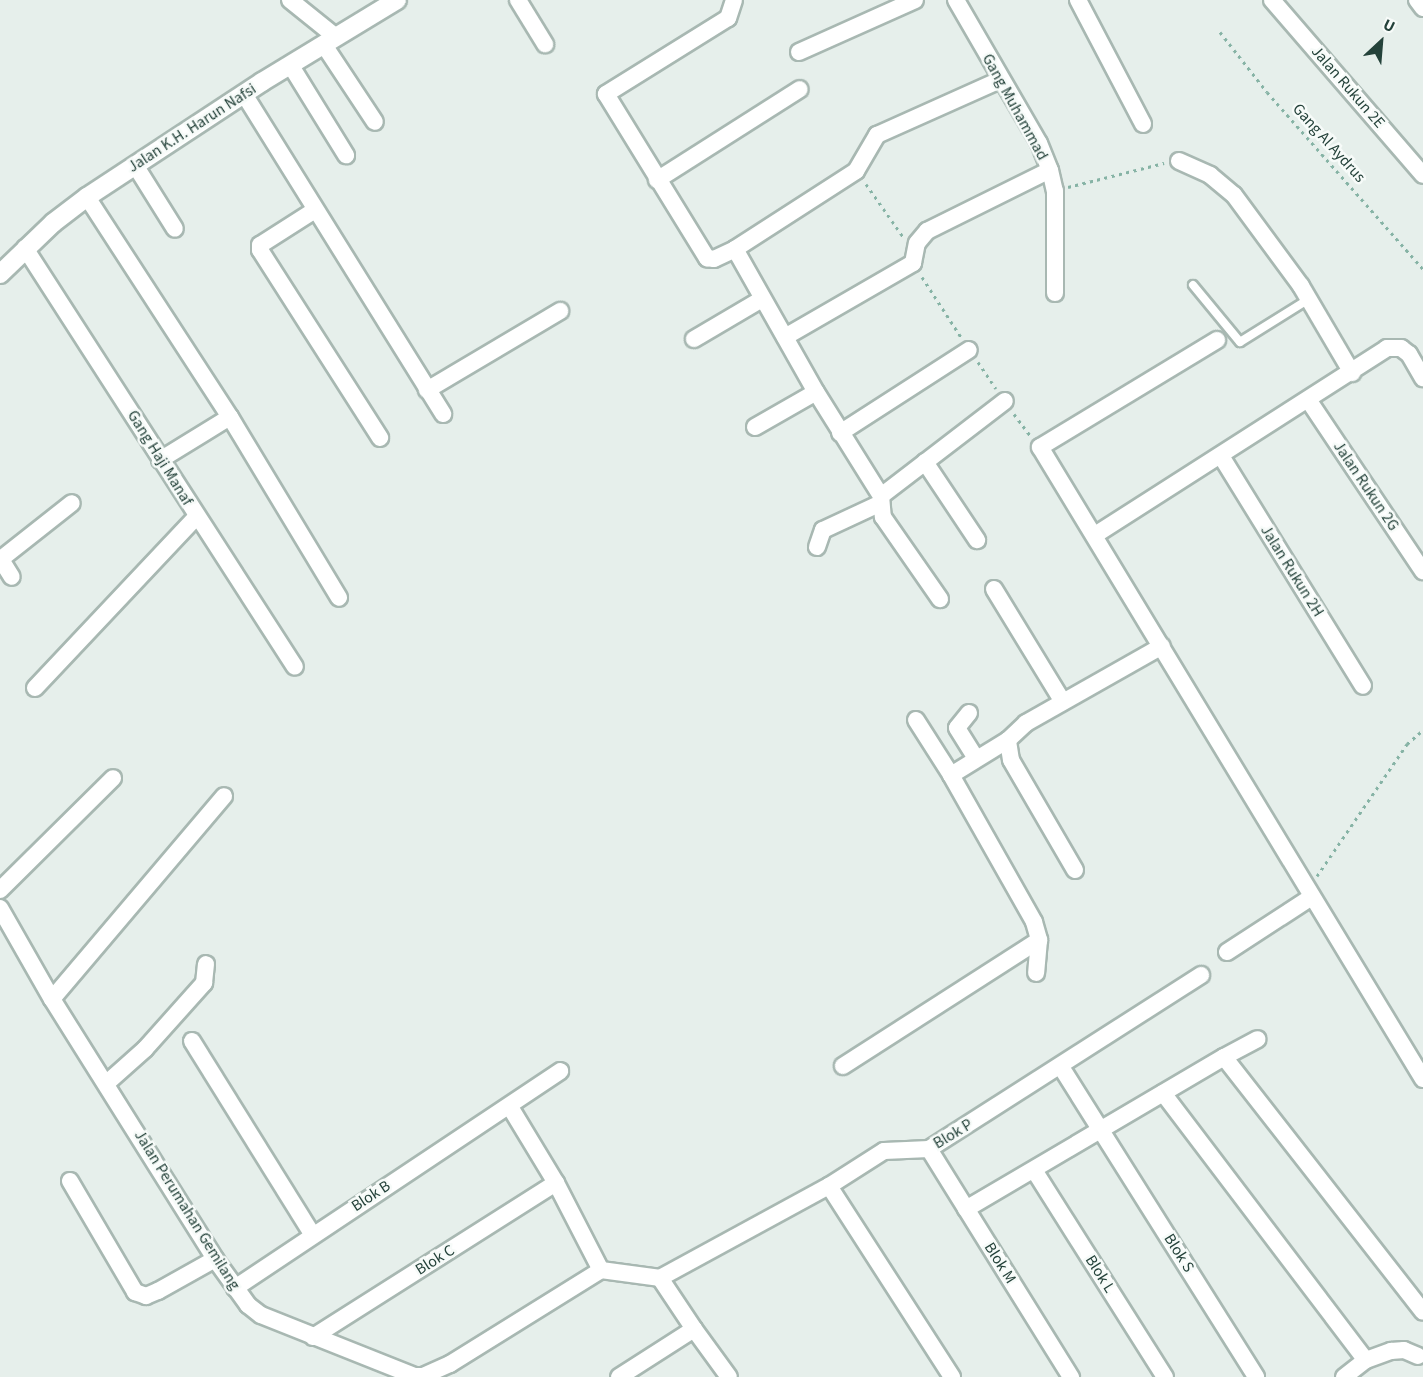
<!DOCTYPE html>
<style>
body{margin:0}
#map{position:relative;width:1423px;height:1377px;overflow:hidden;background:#e6efeb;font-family:"Source Sans 3",sans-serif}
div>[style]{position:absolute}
.path>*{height:3px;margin-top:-1.5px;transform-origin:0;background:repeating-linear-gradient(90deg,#86b3a5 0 3px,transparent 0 7.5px)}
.roads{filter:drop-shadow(2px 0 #a8b8b2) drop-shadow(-2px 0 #a8b8b2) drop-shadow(0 2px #a8b8b2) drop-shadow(0 -2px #a8b8b2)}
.service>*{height:8px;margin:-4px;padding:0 4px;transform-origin:4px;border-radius:4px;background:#fff}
.minor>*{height:16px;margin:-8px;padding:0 8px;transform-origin:8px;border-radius:8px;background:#fff}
.secondary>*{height:18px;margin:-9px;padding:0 9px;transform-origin:9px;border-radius:9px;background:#fff}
span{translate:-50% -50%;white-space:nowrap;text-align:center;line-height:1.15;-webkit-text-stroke:5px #f7fbf9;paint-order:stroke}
.street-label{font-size:16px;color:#24423a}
.north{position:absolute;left:1351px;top:12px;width:60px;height:60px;-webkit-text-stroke:4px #f7fbf9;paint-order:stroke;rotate:26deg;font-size:16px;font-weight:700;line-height:24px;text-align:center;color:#24423a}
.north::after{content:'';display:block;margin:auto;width:21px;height:27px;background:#24423a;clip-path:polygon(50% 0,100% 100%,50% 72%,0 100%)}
</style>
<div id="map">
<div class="path">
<div style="left:1220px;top:32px;width:76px;rotate:51.9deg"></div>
<div style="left:1267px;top:92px;width:236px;rotate:48.6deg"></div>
<div style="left:866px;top:184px;width:66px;rotate:54.9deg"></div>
<div style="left:1068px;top:187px;width:99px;rotate:-14deg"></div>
<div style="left:922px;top:277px;width:72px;rotate:57deg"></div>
<div style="left:978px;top:362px;width:32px;rotate:56deg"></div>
<div style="left:1014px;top:414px;width:26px;rotate:53deg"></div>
<div style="left:1317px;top:876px;width:160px;rotate:-55.7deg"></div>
<div style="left:1407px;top:744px;width:21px;rotate:-41deg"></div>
</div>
<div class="roads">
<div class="service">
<div style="left:1193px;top:285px;width:74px;rotate:50.5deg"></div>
<div style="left:1240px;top:342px;width:81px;rotate:-31.9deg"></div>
</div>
<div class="minor">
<div style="left:290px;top:0;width:59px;rotate:38.8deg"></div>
<div style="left:518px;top:0;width:52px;rotate:58.5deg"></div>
<div style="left:734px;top:0;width:19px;rotate:108deg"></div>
<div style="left:728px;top:18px;width:144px;rotate:148.1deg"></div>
<div style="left:606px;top:94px;width:193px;rotate:58.4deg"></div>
<div style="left:707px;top:258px;width:7px;rotate:8deg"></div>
<div style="left:714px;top:259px;width:23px;rotate:-25deg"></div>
<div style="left:735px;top:249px;width:144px;rotate:-32.8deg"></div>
<div style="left:856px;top:171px;width:42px;rotate:-59.7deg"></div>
<div style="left:877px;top:135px;width:135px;rotate:-24.1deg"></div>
<div style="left:956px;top:0;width:165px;rotate:59.9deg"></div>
<div style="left:1039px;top:143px;width:29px;rotate:68deg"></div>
<div style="left:1050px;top:170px;width:22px;rotate:77deg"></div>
<div style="left:1055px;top:191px;width:102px;rotate:90deg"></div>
<div style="left:1078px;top:0;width:140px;rotate:62.3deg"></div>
<div style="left:1272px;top:0;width:231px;rotate:49.2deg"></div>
<div style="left:1417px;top:0;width:10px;rotate:53deg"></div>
<div style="left:324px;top:45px;width:92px;rotate:56.5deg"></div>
<div style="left:799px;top:52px;width:127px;rotate:-24.1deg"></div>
<div style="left:291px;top:66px;width:105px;rotate:58.3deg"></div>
<div style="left:244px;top:94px;width:377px;rotate:58.1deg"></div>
<div style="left:1179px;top:161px;width:34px;rotate:24deg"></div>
<div style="left:1210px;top:175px;width:31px;rotate:40deg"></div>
<div style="left:1234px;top:195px;width:113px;rotate:53.6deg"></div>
<div style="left:1301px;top:286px;width:101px;rotate:59.6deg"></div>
<div style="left:135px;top:165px;width:75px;rotate:58deg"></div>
<div style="left:657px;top:180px;width:169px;rotate:-32.5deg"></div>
<div style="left:87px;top:197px;width:262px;rotate:57deg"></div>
<div style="left:230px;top:417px;width:211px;rotate:58.9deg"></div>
<div style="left:315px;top:210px;width:65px;rotate:147.5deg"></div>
<div style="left:260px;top:245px;width:5px;rotate:90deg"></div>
<div style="left:260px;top:250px;width:223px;rotate:57.4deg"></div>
<div style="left:25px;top:248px;width:498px;rotate:57.2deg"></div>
<div style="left:735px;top:249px;width:164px;rotate:60.5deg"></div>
<div style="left:816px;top:392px;width:123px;rotate:58deg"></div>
<div style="left:881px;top:496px;width:21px;rotate:85deg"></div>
<div style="left:883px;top:517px;width:100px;rotate:55.2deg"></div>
<div style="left:785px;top:337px;width:148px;rotate:-30deg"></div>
<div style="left:913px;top:263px;width:20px;rotate:-79deg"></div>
<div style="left:917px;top:243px;width:16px;rotate:-50deg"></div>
<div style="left:927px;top:231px;width:137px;rotate:-26.4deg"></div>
<div style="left:694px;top:339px;width:79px;rotate:-30.5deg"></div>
<div style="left:1217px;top:340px;width:207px;rotate:148.8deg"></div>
<div style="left:1040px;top:447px;width:739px;rotate:58.78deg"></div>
<div style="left:427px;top:390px;width:155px;rotate:-30.7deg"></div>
<div style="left:1309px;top:401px;width:205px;rotate:56.2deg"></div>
<div style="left:755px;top:427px;width:70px;rotate:-29.8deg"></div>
<div style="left:840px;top:433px;width:153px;rotate:-32.8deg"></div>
<div style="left:1221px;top:456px;width:270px;rotate:58.3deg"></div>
<div style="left:160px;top:460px;width:82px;rotate:-31.6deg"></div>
<div style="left:925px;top:462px;width:94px;rotate:56.3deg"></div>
<div style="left:881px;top:496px;width:156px;rotate:-37.5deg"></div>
<div style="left:1095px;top:535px;width:347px;rotate:-32.6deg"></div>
<div style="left:1387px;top:348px;width:14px"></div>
<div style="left:1401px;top:348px;width:10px;rotate:37deg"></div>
<div style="left:1409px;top:354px;width:28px;rotate:60deg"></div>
<div style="left:817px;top:547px;width:18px;rotate:-71deg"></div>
<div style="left:823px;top:530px;width:64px;rotate:-25deg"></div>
<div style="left:0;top:558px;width:22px;rotate:58deg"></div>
<div style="left:1px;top:559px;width:90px;rotate:-38.3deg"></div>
<div style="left:994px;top:589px;width:132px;rotate:58.6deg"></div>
<div style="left:35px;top:688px;width:236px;rotate:-46.7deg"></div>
<div style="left:969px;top:713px;width:19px;rotate:129deg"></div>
<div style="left:957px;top:728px;width:36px;rotate:58deg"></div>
<div style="left:916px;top:720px;width:65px;rotate:57.5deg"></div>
<div style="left:1008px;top:740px;width:67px;rotate:148.4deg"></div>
<div style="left:951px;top:775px;width:169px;rotate:60.5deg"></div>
<div style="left:1034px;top:922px;width:19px;rotate:74deg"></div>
<div style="left:1039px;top:940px;width:33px;rotate:95deg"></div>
<div style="left:1075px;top:870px;width:127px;rotate:-120.2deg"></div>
<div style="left:1011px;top:760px;width:20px;rotate:-99deg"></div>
<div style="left:1008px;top:740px;width:25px;rotate:-43deg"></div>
<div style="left:1026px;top:723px;width:156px;rotate:-29.5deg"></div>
<div style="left:0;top:890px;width:159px;rotate:-44.7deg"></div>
<div style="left:0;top:908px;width:105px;rotate:60.3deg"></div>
<div style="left:52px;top:999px;width:307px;rotate:57.9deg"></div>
<div style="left:215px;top:1259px;width:57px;rotate:54.3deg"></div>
<div style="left:248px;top:1305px;width:16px;rotate:38deg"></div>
<div style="left:261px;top:1315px;width:165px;rotate:21.7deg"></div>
<div style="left:414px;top:1376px;width:9px"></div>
<div style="left:423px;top:1376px;width:30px;rotate:-24deg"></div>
<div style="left:450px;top:1364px;width:178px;rotate:-31.9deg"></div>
<div style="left:601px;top:1270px;width:60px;rotate:7.7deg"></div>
<div style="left:1227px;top:952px;width:99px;rotate:-33deg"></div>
<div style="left:52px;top:999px;width:266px;rotate:-49.7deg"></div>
<div style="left:192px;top:1041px;width:227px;rotate:58.1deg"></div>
<div style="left:1224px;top:1057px;width:38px;rotate:-28deg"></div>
<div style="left:843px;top:1066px;width:233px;rotate:-32.7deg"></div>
<div style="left:1061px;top:1067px;width:366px;rotate:57.8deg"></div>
<div style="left:108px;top:1082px;width:50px;rotate:-41.7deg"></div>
<div style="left:145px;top:1049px;width:89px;rotate:-48.2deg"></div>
<div style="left:204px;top:983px;width:19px;rotate:-84deg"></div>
<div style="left:1163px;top:1093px;width:335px;rotate:52.8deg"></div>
<div style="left:510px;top:1107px;width:89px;rotate:58.8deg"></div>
<div style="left:556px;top:1183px;width:98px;rotate:62.7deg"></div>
<div style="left:929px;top:1149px;width:269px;rotate:58.1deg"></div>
<div style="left:1034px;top:1170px;width:245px;rotate:57.7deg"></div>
<div style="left:70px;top:1181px;width:129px;rotate:59.6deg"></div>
<div style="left:135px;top:1292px;width:12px;rotate:20deg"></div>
<div style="left:146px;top:1296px;width:13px;rotate:-23deg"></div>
<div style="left:158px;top:1291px;width:65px;rotate:-29.3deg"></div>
<div style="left:829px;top:1186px;width:227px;rotate:57.2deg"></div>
<div style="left:966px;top:1209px;width:299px;rotate:-30.5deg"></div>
<div style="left:1224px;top:1057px;width:323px;rotate:52deg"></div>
<div style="left:660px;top:1278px;width:192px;rotate:-28.6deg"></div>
<div style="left:829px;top:1186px;width:65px;rotate:-32.5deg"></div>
<div style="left:884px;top:1151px;width:45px;rotate:-2.5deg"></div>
<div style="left:929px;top:1149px;width:323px;rotate:-32.6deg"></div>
<div style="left:235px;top:1288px;width:391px;rotate:-33.7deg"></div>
<div style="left:694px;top:1329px;width:59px;rotate:53.9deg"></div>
<div style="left:313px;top:1337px;width:288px;rotate:-32.4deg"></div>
<div style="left:619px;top:1377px;width:89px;rotate:-32.6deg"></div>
<div style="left:694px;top:1329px;width:61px;rotate:-123.7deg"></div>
<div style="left:1344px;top:1377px;width:28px;rotate:-38deg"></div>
<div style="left:1366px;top:1360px;width:27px;rotate:-20deg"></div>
<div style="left:1391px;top:1351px;width:13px;rotate:-4deg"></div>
<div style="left:1404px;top:1350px;width:15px;rotate:23deg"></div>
</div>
<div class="secondary">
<div style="left:0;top:274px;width:74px;rotate:-43.9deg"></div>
<div style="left:53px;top:223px;width:43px;rotate:-37.4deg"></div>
<div style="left:87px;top:197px;width:209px;rotate:-33.3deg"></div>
<div style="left:262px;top:82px;width:158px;rotate:-31.3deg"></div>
</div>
</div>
<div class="street-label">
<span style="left:1348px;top:87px;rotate:49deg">Jalan Rukun 2E</span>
<span style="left:1015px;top:107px;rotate:61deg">Gang Muhammad</span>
<span style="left:192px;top:128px;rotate:-33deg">Jalan K.H. Harun Nafsi</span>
<span style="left:1329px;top:143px;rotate:48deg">Gang Al Aydrus</span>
<span style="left:160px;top:458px;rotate:58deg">Gang Haji Manaf</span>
<span style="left:1366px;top:486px;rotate:56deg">Jalan Rukun 2G</span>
<span style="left:1292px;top:571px;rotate:58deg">Jalan Rukun 2H</span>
<span style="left:953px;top:1134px;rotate:-31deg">Blok P</span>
<span style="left:371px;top:1196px;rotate:-33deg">Blok B</span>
<span style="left:187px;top:1210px;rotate:58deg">Jalan Perumahan Gemilang</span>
<span style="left:1179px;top:1253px;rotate:58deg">Blok S</span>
<span style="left:435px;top:1260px;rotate:-32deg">Blok C</span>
<span style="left:1000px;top:1263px;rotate:58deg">Blok M</span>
<span style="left:1100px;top:1274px;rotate:58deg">Blok L</span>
</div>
<div class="north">U</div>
</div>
